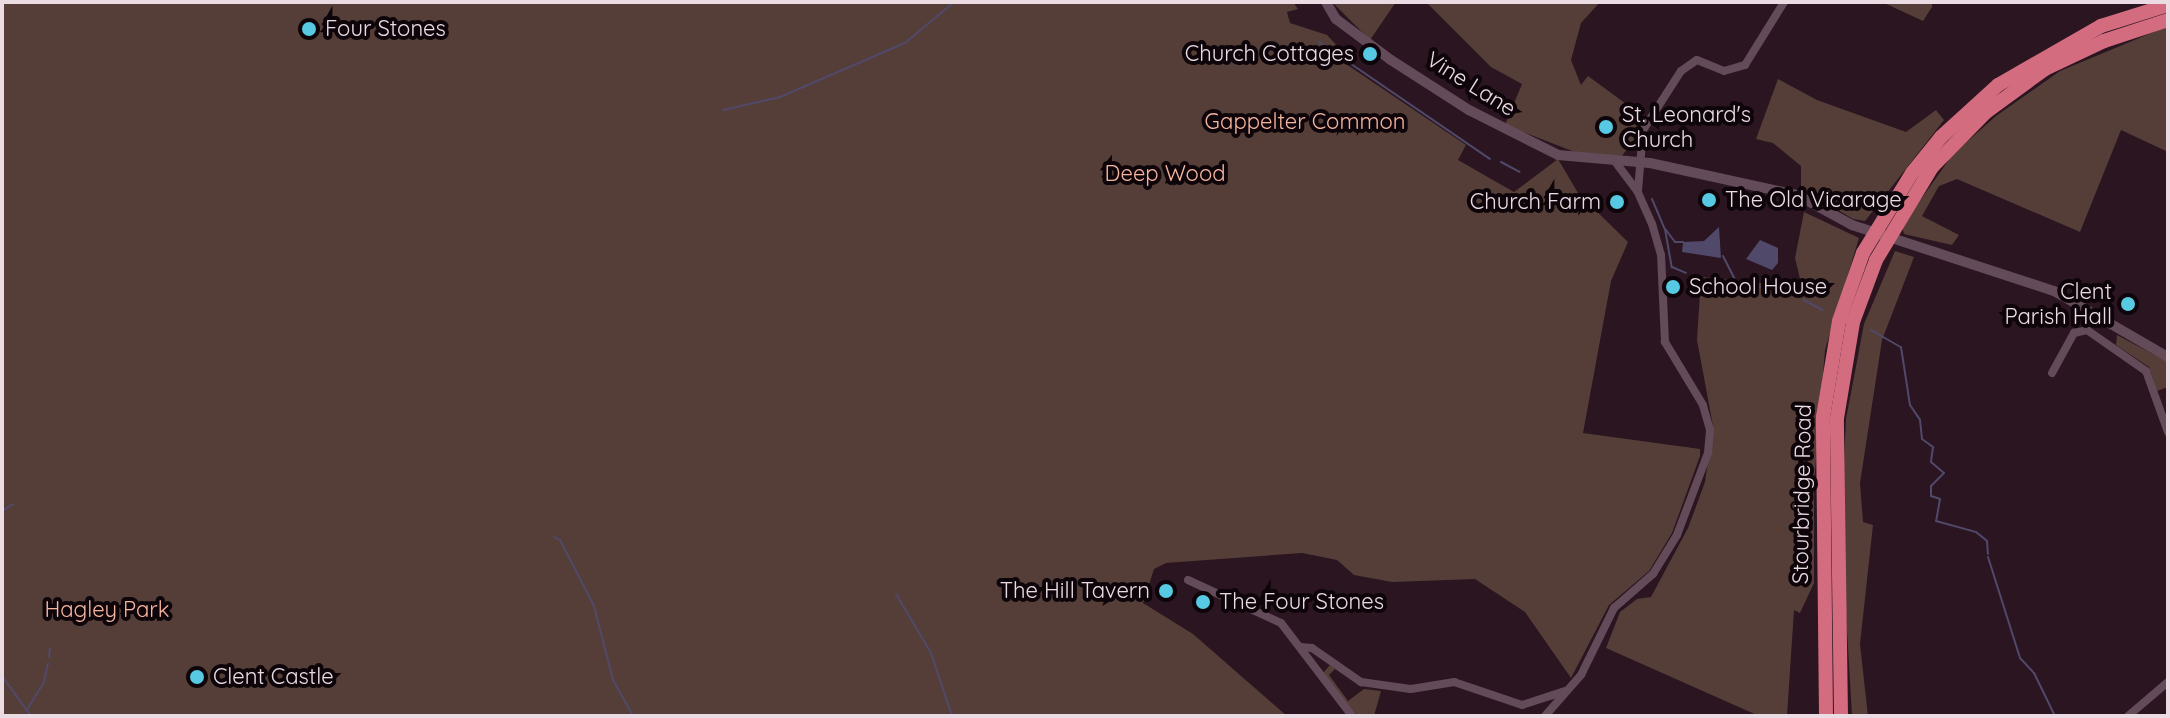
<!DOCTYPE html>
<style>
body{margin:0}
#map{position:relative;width:2170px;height:718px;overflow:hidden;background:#2a1521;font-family:Quicksand,sans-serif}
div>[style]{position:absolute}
.green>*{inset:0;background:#553e37}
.water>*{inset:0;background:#50496a}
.stream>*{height:2px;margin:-1px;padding:0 1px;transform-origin:1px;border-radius:1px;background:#50496a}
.minor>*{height:8px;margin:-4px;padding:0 4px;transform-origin:4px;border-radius:4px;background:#644b59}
.tertiary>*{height:10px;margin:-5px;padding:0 5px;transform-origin:5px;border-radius:5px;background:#644b59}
.trunk>*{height:14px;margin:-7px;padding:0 7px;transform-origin:7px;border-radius:7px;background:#d46c80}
.dots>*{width:22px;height:22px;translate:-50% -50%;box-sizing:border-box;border:4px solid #0d0509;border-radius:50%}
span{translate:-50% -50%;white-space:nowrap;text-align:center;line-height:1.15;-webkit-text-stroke:8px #0d0509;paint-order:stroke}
.poi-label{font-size:22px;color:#ebdbe3}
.left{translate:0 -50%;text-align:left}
.right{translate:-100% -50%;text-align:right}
.street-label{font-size:22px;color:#ebdbe3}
.park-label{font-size:22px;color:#f7b49f}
.frame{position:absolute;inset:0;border:4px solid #ebdbe3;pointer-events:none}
</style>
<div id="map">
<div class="green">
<div style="clip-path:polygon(2px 2px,1293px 2px,1298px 9px,1287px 12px,1290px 23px,1327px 35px,1344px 53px,1340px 60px,1466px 145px,1458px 160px,1514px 192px,1558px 159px,1578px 193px,1628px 242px,1611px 281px,1583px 433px,1700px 449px,1700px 456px,1672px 533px,1649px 571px,1609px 605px,1571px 678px,1525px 612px,1475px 579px,1392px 582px,1354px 575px,1337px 560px,1302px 553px,1166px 563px,1154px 569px,1143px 603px,1193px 634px,1287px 716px,2px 716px)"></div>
<div style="clip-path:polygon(1332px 2px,1396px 2px,1370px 40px)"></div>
<div style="clip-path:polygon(1426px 2px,1600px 2px,1581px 23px,1571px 60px,1581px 85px,1588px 76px,1644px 117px,1634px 140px,1621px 157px,1585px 156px,1505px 125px,1522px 84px,1491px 67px)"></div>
<div style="clip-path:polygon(1882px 2px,1932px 2px,1932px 7px,1923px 21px)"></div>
<div style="clip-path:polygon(2168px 26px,2168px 152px,2121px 130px,2080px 232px,1957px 179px,1939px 186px,1922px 216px,1959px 235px,1952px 245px,1904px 234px,1902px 226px,1953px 154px,1996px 116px,2060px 71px)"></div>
<div style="clip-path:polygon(1778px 79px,1817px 100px,1906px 132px,1936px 110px,1944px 120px,1865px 221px,1853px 219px,1801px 188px,1801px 166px,1773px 143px,1756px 139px)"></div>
<div style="clip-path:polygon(1804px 212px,1859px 238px,1825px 350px,1814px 484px,1814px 583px,1800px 613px,1794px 610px,1787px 716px,1759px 716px,1606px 648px,1620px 612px,1637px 599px,1651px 597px,1688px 528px,1705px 482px,1713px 426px,1697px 340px,1701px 277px,1802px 287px,1795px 258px)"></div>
<div style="clip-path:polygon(1895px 251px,1914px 257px,1882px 340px,1860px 483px,1863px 522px,1873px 525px,1860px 644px,1868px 716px,1852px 716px,1841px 527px,1846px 419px,1864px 324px)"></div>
<div style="clip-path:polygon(2117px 335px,2168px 362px,2168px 387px,2157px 391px,2149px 367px,2116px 345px)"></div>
<div style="clip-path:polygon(1330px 665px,1335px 669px,1329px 675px,1348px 701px,1364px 689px,1381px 691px,1374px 716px,1358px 716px,1345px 703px,1323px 673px)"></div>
</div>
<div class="water">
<div style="clip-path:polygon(1719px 227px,1721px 258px,1682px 252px,1683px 242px,1704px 241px)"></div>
<div style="clip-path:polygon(1760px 240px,1778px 248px,1778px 263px,1772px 270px,1746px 259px)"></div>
</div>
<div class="stream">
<div style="left:1319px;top:42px;width:207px;rotate:34.4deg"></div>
<div style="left:723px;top:110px;width:58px;rotate:-12.8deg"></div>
<div style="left:780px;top:97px;width:136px;rotate:-23.4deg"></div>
<div style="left:905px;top:43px;width:64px;rotate:-39.9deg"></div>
<div style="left:1501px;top:162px;width:21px;rotate:28deg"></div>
<div style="left:1652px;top:199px;width:33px;rotate:67deg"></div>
<div style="left:1665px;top:229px;width:39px;rotate:80deg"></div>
<div style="left:1672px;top:267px;width:15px;rotate:23deg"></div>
<div style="left:1666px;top:230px;width:15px;rotate:53deg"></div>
<div style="left:1675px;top:242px;width:8px"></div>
<div style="left:1723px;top:256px;width:30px;rotate:63deg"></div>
<div style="left:1704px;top:280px;width:97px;rotate:7.1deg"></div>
<div style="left:1804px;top:300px;width:21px;rotate:28deg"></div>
<div style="left:1871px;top:330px;width:34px;rotate:30deg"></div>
<div style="left:1901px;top:347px;width:59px;rotate:81.2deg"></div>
<div style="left:1910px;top:405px;width:18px;rotate:56deg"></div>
<div style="left:1920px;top:420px;width:19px;rotate:84deg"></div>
<div style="left:1922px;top:439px;width:14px;rotate:36deg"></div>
<div style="left:1933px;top:447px;width:15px;rotate:98deg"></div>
<div style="left:1931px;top:462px;width:17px;rotate:40deg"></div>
<div style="left:1944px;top:473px;width:18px;rotate:135deg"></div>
<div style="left:1931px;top:486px;width:10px;rotate:90deg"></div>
<div style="left:1931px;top:496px;width:9px;rotate:18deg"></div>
<div style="left:1940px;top:499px;width:22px;rotate:100deg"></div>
<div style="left:1936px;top:521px;width:41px;rotate:15.4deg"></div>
<div style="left:1976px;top:532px;width:14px;rotate:39deg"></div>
<div style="left:1987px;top:541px;width:13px;rotate:86deg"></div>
<div style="left:2px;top:511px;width:13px;rotate:-32deg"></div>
<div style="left:554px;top:537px;width:7px;rotate:27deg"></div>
<div style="left:560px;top:540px;width:74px;rotate:62.7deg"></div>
<div style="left:594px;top:606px;width:76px;rotate:75.6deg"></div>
<div style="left:613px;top:680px;width:41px;rotate:60.9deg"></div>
<div style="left:1988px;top:557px;width:106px;rotate:72.4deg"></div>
<div style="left:2020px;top:658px;width:21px;rotate:47deg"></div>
<div style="left:2034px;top:673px;width:48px;rotate:64deg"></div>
<div style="left:896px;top:594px;width:69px;rotate:59.3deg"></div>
<div style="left:931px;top:653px;width:66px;rotate:71.6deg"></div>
<div style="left:49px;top:657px;width:9px;rotate:-84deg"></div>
<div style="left:2px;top:676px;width:49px;rotate:54.1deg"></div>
<div style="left:28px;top:708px;width:31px;rotate:-58deg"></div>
<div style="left:44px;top:682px;width:19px;rotate:-78deg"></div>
</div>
<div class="minor">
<div style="left:1638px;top:191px;width:61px;rotate:-85.3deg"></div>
<div style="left:1643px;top:130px;width:70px;rotate:-57.2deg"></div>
<div style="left:1681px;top:71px;width:19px;rotate:-35deg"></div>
<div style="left:1697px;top:60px;width:29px;rotate:22deg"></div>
<div style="left:1724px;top:71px;width:22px;rotate:-16deg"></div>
<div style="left:1745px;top:65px;width:74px;rotate:-58.2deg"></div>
<div style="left:2052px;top:373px;width:46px;rotate:-61.2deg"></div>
<div style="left:2074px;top:333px;width:13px;rotate:-13deg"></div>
<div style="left:2087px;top:330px;width:72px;rotate:34.8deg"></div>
<div style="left:2146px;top:371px;width:65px;rotate:70.2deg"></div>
<div style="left:1188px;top:580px;width:102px;rotate:24.8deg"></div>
<div style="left:1281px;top:623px;width:117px;rotate:52.6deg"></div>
<div style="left:1301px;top:647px;width:11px;rotate:5deg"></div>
<div style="left:1312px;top:648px;width:60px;rotate:34.8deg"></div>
<div style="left:1361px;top:682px;width:50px;rotate:8deg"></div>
<div style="left:1411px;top:689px;width:44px;rotate:-9.2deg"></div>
<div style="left:1454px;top:682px;width:72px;rotate:18.7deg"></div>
<div style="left:1522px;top:705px;width:45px;rotate:-18deg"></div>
<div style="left:1545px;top:716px;width:55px;rotate:-48.7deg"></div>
<div style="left:1581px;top:675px;width:75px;rotate:-63.8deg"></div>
<div style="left:1614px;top:608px;width:52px;rotate:-41.1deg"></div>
<div style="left:1653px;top:574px;width:46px;rotate:-58.4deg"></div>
<div style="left:1677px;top:535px;width:88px;rotate:-69.3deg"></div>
<div style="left:1708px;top:453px;width:23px;rotate:-85deg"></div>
<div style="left:1710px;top:430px;width:26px;rotate:-106deg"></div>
<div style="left:1703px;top:405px;width:74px;rotate:-121.1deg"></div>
<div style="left:1665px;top:342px;width:87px;rotate:-92.6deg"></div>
<div style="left:1661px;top:255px;width:32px;rotate:-106deg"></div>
<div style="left:1652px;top:224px;width:35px;rotate:-114deg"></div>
<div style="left:1638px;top:192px;width:36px;rotate:-127deg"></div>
<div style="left:2128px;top:716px;width:52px;rotate:-40.4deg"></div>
</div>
<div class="tertiary">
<div style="left:1326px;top:2px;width:20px;rotate:60deg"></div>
<div style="left:1336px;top:19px;width:69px;rotate:36.7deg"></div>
<div style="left:1391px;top:60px;width:93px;rotate:32.7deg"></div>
<div style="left:1469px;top:110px;width:100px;rotate:26.8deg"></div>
<div style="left:1558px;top:155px;width:92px;rotate:5deg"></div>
<div style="left:1650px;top:163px;width:150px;rotate:12.3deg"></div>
<div style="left:1797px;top:195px;width:63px;rotate:28.6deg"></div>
<div style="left:1852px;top:225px;width:213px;rotate:18.1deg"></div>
<div style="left:2054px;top:291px;width:132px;rotate:30.1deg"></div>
</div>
<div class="trunk">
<div style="left:1826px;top:716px;width:299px;rotate:-90.6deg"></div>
<div style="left:1823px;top:417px;width:97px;rotate:-80.5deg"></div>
<div style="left:1839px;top:321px;width:72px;rotate:-70.6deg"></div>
<div style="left:1863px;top:253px;width:94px;rotate:-58.5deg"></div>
<div style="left:1912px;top:173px;width:46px;rotate:-51.1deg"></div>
<div style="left:1941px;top:137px;width:77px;rotate:-42.4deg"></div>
<div style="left:1998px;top:85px;width:119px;rotate:-29.8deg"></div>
<div style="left:2101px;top:26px;width:70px;rotate:-17.4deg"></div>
<div style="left:1841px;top:716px;width:298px;rotate:-90.8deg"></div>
<div style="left:1837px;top:418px;width:97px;rotate:-80.5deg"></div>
<div style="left:1853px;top:322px;width:66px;rotate:-69.6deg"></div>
<div style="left:1876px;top:260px;width:109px;rotate:-58.9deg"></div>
<div style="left:1932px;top:167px;width:77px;rotate:-45.5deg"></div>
<div style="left:1986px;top:112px;width:73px;rotate:-36.1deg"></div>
<div style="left:2045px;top:69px;width:65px;rotate:-25.4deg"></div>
<div style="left:2104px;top:41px;width:67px;rotate:-18.2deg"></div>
</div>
<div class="dots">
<div style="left:309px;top:29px;background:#57c9e2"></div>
<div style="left:1370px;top:54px;background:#57c9e2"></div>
<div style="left:1606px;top:127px;background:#57c9e2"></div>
<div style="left:1709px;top:200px;background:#57c9e2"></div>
<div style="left:1617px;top:202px;background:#57c9e2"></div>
<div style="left:1673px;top:287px;background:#57c9e2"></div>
<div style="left:2128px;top:304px;background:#57c9e2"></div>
<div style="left:1166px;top:591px;background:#57c9e2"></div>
<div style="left:1203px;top:602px;background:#57c9e2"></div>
<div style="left:197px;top:677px;background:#57c9e2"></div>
</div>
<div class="poi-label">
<span class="left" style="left:325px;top:29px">Four Stones</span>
<span class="right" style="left:1354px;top:54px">Church Cottages</span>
<span class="left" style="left:1622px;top:127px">St. Leonard's<br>Church</span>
<span class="left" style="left:1725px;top:200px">The Old Vicarage</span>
<span class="right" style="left:1601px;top:202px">Church Farm</span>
<span class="left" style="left:1689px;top:287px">School House</span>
<span class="right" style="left:2112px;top:304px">Clent<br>Parish Hall</span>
<span class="right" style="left:1150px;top:591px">The Hill Tavern</span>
<span class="left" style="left:1219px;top:602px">The Four Stones</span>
<span class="left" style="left:213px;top:677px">Clent Castle</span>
</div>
<div class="street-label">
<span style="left:1471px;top:84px;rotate:32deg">Vine Lane</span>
<span style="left:1802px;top:494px;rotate:-89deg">Stourbridge Road</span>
</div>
<div class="park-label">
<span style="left:1305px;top:122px">Gappelter Common</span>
<span style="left:1165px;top:174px">Deep Wood</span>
<span style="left:107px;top:610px">Hagley Park</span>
</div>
<div class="frame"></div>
</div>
